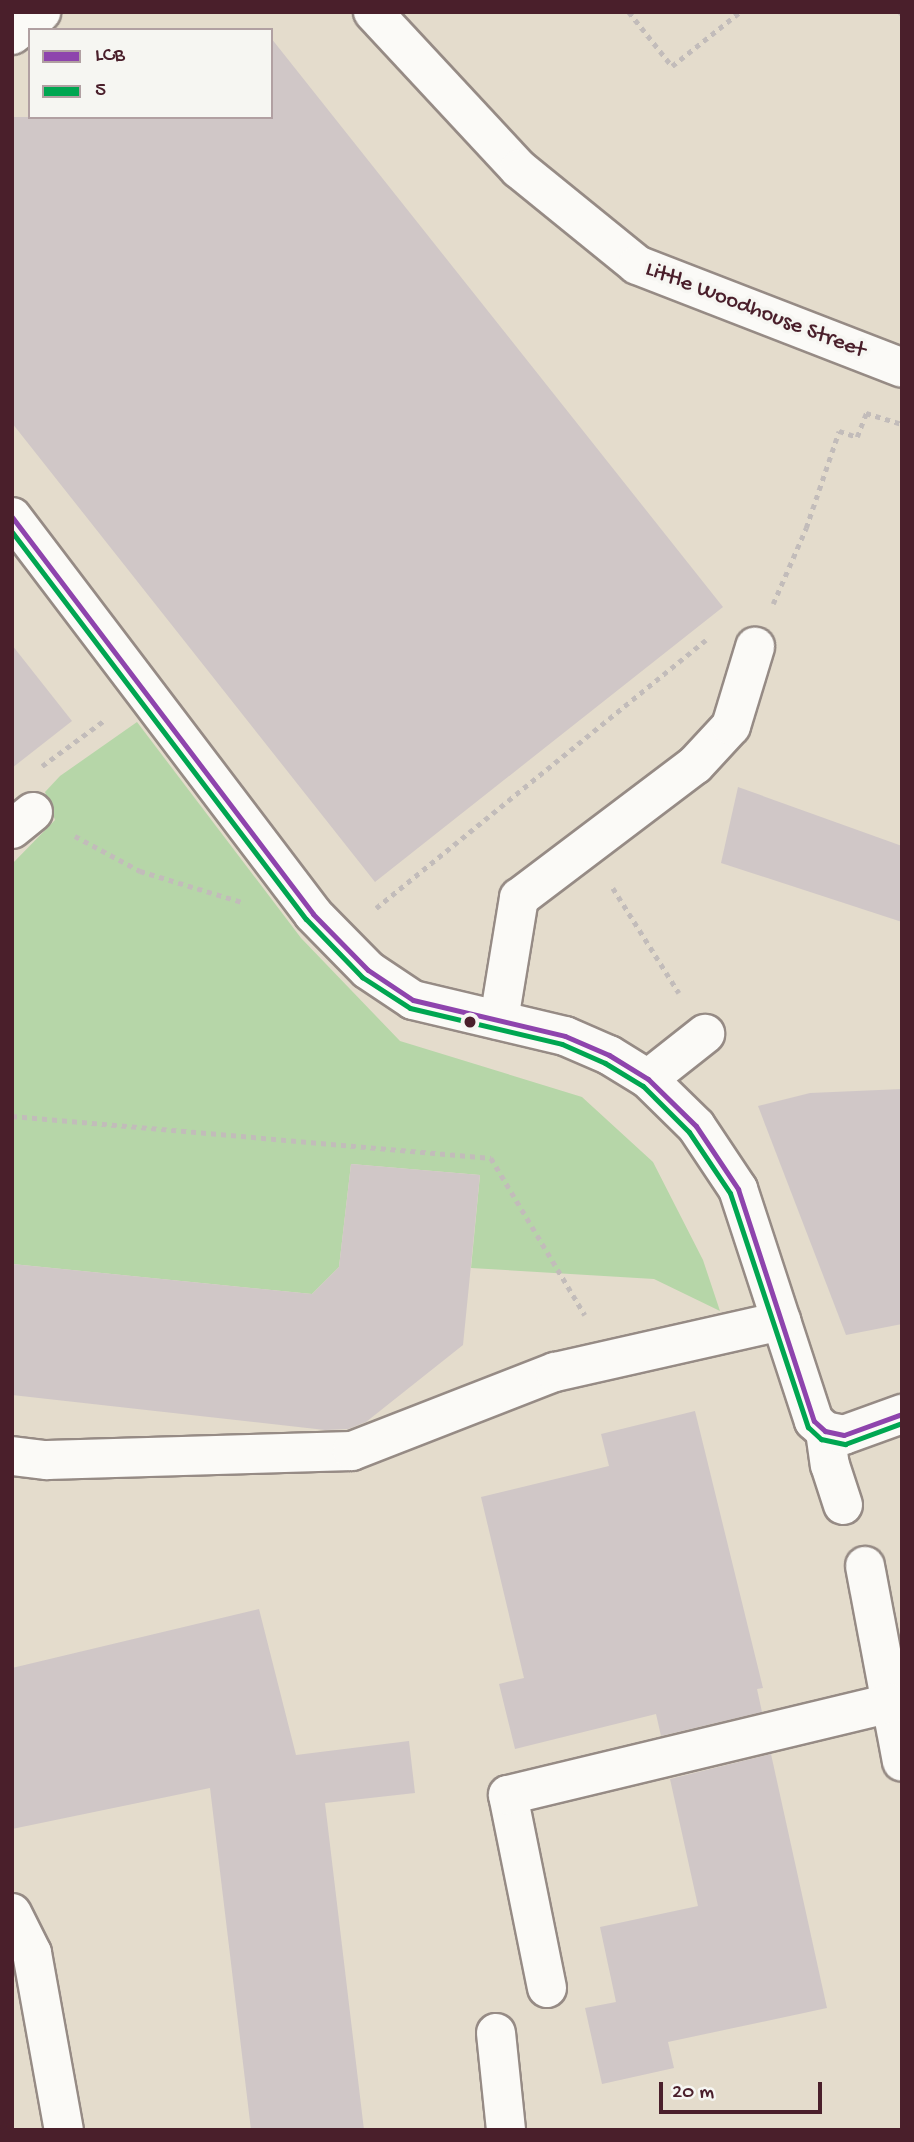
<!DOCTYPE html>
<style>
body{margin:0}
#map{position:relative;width:914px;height:2142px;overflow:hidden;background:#e4dccc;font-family:"Gochi Hand",sans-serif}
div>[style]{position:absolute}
.green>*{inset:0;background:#b6d6a8}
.building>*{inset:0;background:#d0c7c7}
.path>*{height:4.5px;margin-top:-2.25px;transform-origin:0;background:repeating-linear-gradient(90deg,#c2bcba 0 5px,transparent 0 10px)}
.roads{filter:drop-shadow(2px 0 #968b85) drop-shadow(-2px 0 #968b85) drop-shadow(0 2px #968b85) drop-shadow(0 -2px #968b85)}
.minor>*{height:38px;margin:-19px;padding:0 19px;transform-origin:19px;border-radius:19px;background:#fbfaf7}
.bus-1>*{height:5px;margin:-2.5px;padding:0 2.5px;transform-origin:2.5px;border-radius:2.5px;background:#8e44ad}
.bus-2>*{height:5px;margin:-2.5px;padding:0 2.5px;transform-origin:2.5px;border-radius:2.5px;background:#00a651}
.dots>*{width:19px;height:19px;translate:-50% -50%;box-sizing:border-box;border:4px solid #f6f6f2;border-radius:50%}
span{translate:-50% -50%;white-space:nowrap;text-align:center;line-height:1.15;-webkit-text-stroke:7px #f6f6f2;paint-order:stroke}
.street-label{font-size:23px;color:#4a1f2b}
.frame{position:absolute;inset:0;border:14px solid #4a1f2b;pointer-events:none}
.legend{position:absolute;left:28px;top:28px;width:245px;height:91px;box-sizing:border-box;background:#f6f6f2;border:2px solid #b1a0a2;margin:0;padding:9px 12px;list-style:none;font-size:21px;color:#4a1f2b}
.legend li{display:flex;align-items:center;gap:14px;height:35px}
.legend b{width:35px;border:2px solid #b1a0a2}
.scale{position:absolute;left:659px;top:2082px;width:163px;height:32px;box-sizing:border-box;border:4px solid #4a1f2b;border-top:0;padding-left:9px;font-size:21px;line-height:24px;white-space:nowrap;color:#4a1f2b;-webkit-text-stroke:5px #f6f6f2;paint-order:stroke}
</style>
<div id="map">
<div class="green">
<div style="clip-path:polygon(137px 722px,301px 938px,400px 1041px,582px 1097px,653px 1162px,703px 1260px,720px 1311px,654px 1279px,471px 1268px,480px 1175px,351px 1164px,339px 1267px,312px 1294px,12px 1264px,12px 864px,55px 820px,45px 792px,60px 776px)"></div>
</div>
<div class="building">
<div style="clip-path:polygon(271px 38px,723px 607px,375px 882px,12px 423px,12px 117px,271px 117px)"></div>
<div style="clip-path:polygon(12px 645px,72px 721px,12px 768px)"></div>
<div style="clip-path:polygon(738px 787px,902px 846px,902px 922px,721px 863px)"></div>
<div style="clip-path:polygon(902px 1089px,902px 1324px,846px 1335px,758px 1106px,810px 1093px)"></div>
<div style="clip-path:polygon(351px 1164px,480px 1175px,463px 1345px,366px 1422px,348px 1429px,325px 1430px,12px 1395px,12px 1264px,312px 1294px,339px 1267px)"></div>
<div style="clip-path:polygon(695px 1411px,763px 1688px,757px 1689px,762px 1712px,661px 1736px,656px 1714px,515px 1749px,499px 1684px,524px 1678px,481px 1497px,609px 1466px,601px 1434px)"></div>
<div style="clip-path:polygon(259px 1609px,296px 1755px,409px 1741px,415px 1793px,325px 1803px,364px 2130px,251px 2130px,210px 1788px,12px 1829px,12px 1668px)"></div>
<div style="clip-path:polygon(771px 1754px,827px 2008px,668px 2042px,674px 2068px,602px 2084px,585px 2008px,616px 2002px,600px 1927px,698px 1906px,670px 1779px)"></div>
</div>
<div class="path">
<div style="left:629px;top:12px;width:69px;rotate:51.5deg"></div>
<div style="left:672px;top:66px;width:87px;rotate:-38.5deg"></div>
<div style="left:900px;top:12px;width:3px;rotate:45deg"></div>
<div style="left:773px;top:604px;width:83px;rotate:-66.5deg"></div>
<div style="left:806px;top:528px;width:102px;rotate:-71.2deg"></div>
<div style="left:839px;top:431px;width:19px;rotate:18deg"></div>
<div style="left:857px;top:437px;width:26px;rotate:-69deg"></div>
<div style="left:866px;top:413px;width:38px;rotate:17deg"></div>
<div style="left:42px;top:766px;width:79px;rotate:-36.3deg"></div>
<div style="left:75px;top:836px;width:74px;rotate:28.3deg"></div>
<div style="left:140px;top:871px;width:107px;rotate:16.9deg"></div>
<div style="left:613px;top:888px;width:124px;rotate:57.8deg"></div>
<div style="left:376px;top:908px;width:425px;rotate:-39.1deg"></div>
<div style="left:12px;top:1116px;width:481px;rotate:5deg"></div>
<div style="left:491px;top:1158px;width:183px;rotate:59.1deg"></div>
</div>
<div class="roads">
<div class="minor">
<div style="left:373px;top:12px;width:214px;rotate:47.1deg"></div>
<div style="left:519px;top:169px;width:152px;rotate:39.1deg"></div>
<div style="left:637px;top:265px;width:284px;rotate:21.2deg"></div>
<div style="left:12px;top:35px;width:37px;rotate:-38deg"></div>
<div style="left:12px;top:517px;width:498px;rotate:52.8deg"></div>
<div style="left:313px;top:914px;width:78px;rotate:45.5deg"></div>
<div style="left:368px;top:970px;width:54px;rotate:33.7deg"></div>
<div style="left:413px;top:1000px;width:156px;rotate:13.3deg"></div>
<div style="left:565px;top:1036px;width:48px;rotate:23.4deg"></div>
<div style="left:609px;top:1055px;width:46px;rotate:31.6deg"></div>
<div style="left:648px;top:1079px;width:67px;rotate:44.4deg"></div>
<div style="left:696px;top:1126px;width:76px;rotate:56.3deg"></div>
<div style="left:738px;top:1189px;width:244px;rotate:71.9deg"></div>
<div style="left:814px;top:1421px;width:15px;rotate:42deg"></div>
<div style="left:825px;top:1431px;width:34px;rotate:82deg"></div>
<div style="left:830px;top:1465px;width:42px;rotate:72deg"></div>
<div style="left:12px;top:829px;width:27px;rotate:-39deg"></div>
<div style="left:499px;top:1020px;width:124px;rotate:-80.7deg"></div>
<div style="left:519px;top:898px;width:221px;rotate:-37.1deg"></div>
<div style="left:695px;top:765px;width:53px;rotate:-47.3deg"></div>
<div style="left:731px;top:726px;width:83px;rotate:-73.1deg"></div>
<div style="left:648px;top:1079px;width:73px;rotate:-38.3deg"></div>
<div style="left:825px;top:1431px;width:19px;rotate:12deg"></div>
<div style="left:844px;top:1435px;width:62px;rotate:-19.9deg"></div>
<div style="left:12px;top:1456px;width:35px;rotate:7deg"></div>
<div style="left:47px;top:1460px;width:305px;rotate:-1.7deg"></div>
<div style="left:352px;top:1451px;width:218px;rotate:-21.3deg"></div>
<div style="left:555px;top:1372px;width:232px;rotate:-12.7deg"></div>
<div style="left:865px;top:1566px;width:199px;rotate:79.3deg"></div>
<div style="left:12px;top:1913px;width:45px;rotate:63.4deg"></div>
<div style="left:32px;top:1953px;width:180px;rotate:79.8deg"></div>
<div style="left:547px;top:1988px;width:197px;rotate:-101.4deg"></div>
<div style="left:508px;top:1795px;width:394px;rotate:-13.5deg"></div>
<div style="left:496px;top:2033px;width:98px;rotate:84.1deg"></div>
</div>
</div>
<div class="bus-1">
<div style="left:12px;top:517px;width:498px;rotate:52.8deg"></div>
<div style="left:313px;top:914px;width:78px;rotate:45.5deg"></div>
<div style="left:368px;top:970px;width:54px;rotate:33.7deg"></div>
<div style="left:413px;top:1000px;width:156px;rotate:13.3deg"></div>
<div style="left:565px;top:1036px;width:48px;rotate:23.4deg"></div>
<div style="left:609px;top:1055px;width:46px;rotate:31.6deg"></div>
<div style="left:648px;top:1079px;width:67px;rotate:44.4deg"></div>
<div style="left:696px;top:1126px;width:76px;rotate:56.3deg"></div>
<div style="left:738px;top:1189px;width:244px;rotate:71.9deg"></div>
<div style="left:814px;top:1421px;width:15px;rotate:42deg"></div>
<div style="left:825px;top:1431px;width:19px;rotate:12deg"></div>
<div style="left:844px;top:1435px;width:62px;rotate:-19.9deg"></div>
</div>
<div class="bus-2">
<div style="left:12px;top:532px;width:486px;rotate:52.8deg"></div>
<div style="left:306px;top:919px;width:81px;rotate:46deg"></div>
<div style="left:362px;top:977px;width:57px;rotate:32.9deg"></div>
<div style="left:410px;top:1008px;width:156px;rotate:13.3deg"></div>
<div style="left:562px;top:1044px;width:47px;rotate:23.8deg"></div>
<div style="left:605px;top:1063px;width:44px;rotate:31.2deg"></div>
<div style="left:643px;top:1086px;width:65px;rotate:45deg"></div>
<div style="left:689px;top:1132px;width:73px;rotate:56.1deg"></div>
<div style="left:730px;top:1193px;width:247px;rotate:71.6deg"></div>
<div style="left:808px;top:1427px;width:18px;rotate:43deg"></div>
<div style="left:821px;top:1439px;width:25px;rotate:12deg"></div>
<div style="left:845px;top:1444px;width:61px;rotate:-20.2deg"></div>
</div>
<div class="dots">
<div style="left:470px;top:1022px;background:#4a1f2b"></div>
</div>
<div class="street-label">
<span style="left:755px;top:311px;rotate:21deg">Little Woodhouse Street</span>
</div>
<div class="frame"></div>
<ul class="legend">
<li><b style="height:9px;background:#8e44ad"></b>LCB</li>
<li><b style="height:9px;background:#00a651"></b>5</li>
</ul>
<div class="scale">20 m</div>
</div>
